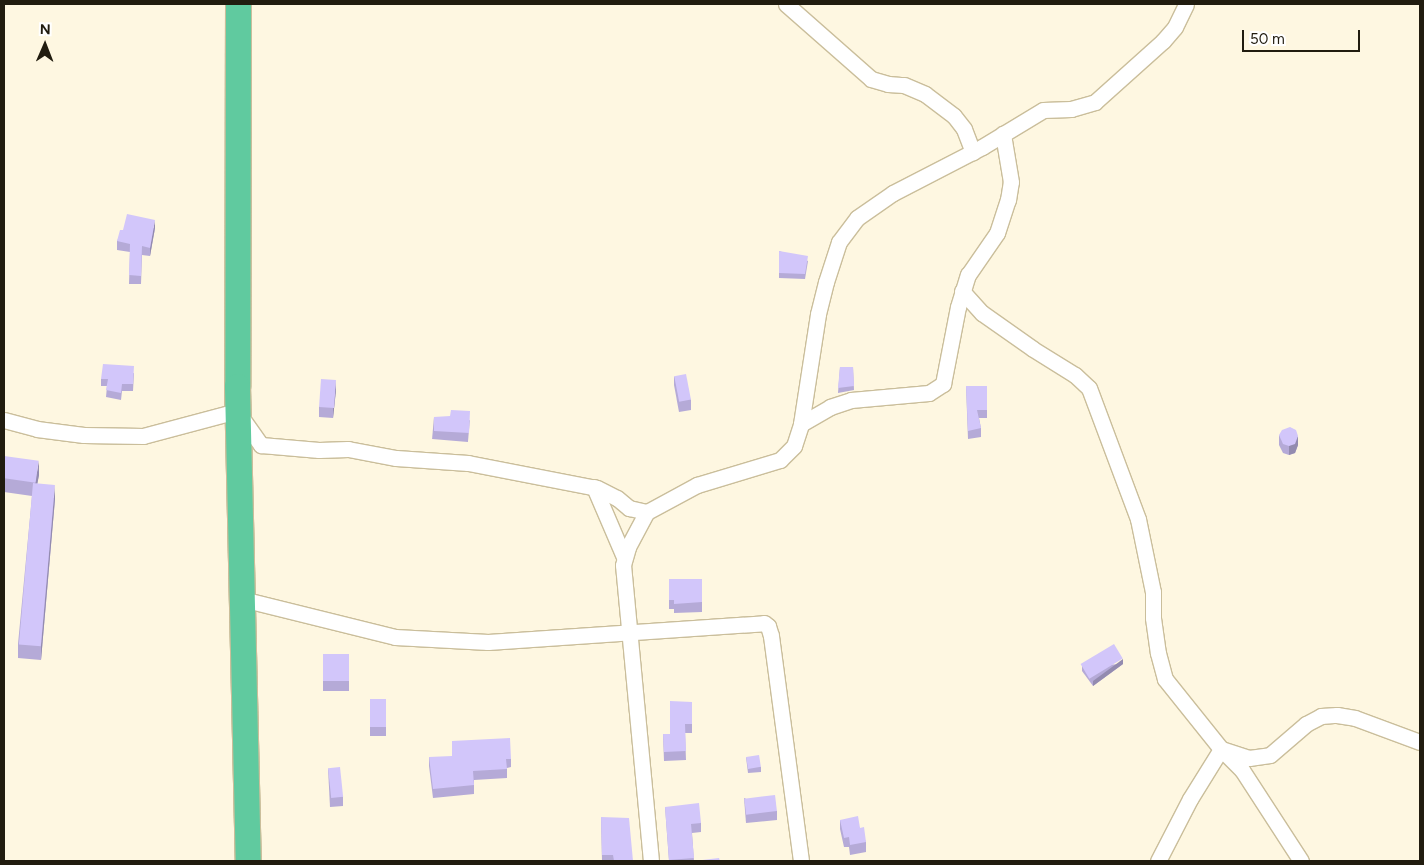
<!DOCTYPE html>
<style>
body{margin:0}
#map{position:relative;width:1424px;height:865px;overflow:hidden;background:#fef7e1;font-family:Figtree,sans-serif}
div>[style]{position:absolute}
.roads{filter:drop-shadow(1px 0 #cabe9b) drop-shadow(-1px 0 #cabe9b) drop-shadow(0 1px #cabe9b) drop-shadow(0 -1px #cabe9b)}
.minor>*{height:15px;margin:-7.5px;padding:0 7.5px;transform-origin:7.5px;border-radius:7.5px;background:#fff}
.trunk>*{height:25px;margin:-12.5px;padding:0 12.5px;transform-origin:12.5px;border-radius:12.5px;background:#60ca9f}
.wall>*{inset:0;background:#b5aad7;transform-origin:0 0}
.shaded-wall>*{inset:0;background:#938baf}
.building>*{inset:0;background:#d2c6fa;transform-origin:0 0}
span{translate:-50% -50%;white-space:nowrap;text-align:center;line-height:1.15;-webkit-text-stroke:5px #fff;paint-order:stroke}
.frame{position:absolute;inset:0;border:5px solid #211c0f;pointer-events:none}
.north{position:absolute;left:20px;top:20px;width:50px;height:50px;-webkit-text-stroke:4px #fff;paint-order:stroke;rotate:1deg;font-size:14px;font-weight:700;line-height:20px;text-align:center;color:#211c0f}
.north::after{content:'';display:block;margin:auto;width:18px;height:22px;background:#211c0f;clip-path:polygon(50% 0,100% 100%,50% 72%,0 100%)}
.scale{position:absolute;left:1242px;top:30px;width:118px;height:22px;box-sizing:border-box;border:2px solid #211c0f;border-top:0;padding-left:6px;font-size:15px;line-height:18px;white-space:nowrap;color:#211c0f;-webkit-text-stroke:4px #fff;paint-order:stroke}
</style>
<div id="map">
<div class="roads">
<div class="minor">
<div style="left:786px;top:4px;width:113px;rotate:41.4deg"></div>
<div style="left:871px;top:79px;width:18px;rotate:16deg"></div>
<div style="left:888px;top:84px;width:16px;rotate:4deg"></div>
<div style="left:904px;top:85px;width:23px;rotate:23deg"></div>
<div style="left:925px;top:94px;width:36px;rotate:37deg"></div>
<div style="left:954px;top:116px;width:16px;rotate:52deg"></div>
<div style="left:964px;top:129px;width:25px;rotate:69deg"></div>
<div style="left:962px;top:291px;width:30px;rotate:48deg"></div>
<div style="left:982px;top:313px;width:62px;rotate:35.2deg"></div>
<div style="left:1033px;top:349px;width:49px;rotate:31.8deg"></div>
<div style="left:1075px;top:375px;width:19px;rotate:43deg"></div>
<div style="left:1089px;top:388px;width:140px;rotate:69.5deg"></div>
<div style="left:1138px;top:519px;width:75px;rotate:78.4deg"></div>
<div style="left:1153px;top:592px;width:26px;rotate:90deg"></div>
<div style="left:1153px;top:618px;width:35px;rotate:82deg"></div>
<div style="left:1158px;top:653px;width:27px;rotate:75deg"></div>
<div style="left:1165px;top:679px;width:90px;rotate:51.3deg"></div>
<div style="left:1221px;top:749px;width:30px;rotate:45deg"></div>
<div style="left:1242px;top:770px;width:108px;rotate:57deg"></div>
<div style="left:4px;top:420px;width:34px;rotate:15deg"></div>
<div style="left:37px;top:429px;width:47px;rotate:7.3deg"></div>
<div style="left:84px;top:435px;width:59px;rotate:1deg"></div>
<div style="left:143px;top:436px;width:97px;rotate:-14.9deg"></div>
<div style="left:237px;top:411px;width:42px;rotate:54.8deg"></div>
<div style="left:261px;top:445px;width:58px;rotate:4.9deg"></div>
<div style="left:319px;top:450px;width:29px;rotate:-2deg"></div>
<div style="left:348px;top:449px;width:49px;rotate:10.6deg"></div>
<div style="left:396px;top:458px;width:72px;rotate:4deg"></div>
<div style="left:468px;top:463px;width:131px;rotate:11deg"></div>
<div style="left:597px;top:488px;width:22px;rotate:27deg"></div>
<div style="left:617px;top:498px;width:16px;rotate:40deg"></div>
<div style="left:629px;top:508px;width:18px;rotate:13deg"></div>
<div style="left:801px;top:424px;width:34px;rotate:-30deg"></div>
<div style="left:830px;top:407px;width:22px;rotate:-18deg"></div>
<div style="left:851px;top:400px;width:78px;rotate:-5.1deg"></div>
<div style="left:929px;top:393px;width:17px;rotate:-33deg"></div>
<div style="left:943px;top:384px;width:78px;rotate:-79deg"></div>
<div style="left:958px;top:307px;width:34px;rotate:-73deg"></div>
<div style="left:968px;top:275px;width:51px;rotate:-55.4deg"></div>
<div style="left:997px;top:233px;width:35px;rotate:-72deg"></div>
<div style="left:1008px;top:200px;width:18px;rotate:-81deg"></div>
<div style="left:1011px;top:182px;width:49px;rotate:-99.5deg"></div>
<div style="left:594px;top:487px;width:76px;rotate:66.8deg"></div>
<div style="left:242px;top:599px;width:158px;rotate:13.9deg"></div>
<div style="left:395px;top:637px;width:93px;rotate:3.1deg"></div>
<div style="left:488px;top:642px;width:277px;rotate:-3.9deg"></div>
<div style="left:764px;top:623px;width:5px;rotate:37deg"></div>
<div style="left:768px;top:626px;width:10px;rotate:73deg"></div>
<div style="left:771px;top:636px;width:227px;rotate:82.4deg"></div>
<div style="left:651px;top:861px;width:297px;rotate:-95.4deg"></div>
<div style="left:623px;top:565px;width:19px;rotate:-74deg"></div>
<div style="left:628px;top:547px;width:40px;rotate:-62deg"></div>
<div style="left:647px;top:512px;width:57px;rotate:-28.4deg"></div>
<div style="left:697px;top:485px;width:87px;rotate:-16.8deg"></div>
<div style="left:780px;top:460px;width:20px;rotate:-45deg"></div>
<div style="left:794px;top:446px;width:23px;rotate:-72deg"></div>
<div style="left:801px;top:424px;width:111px;rotate:-81.2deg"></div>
<div style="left:818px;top:314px;width:33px;rotate:-76deg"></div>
<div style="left:826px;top:282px;width:42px;rotate:-72deg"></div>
<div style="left:839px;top:242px;width:30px;rotate:-53deg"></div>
<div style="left:857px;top:218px;width:44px;rotate:-34.8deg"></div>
<div style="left:893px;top:193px;width:100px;rotate:-27.3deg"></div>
<div style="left:982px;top:147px;width:71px;rotate:-31.2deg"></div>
<div style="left:1043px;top:110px;width:28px;rotate:-2deg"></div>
<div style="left:1071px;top:109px;width:25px;rotate:-16deg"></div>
<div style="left:1095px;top:102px;width:91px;rotate:-41.9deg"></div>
<div style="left:1163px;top:41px;width:18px;rotate:-49deg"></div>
<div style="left:1175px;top:27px;width:25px;rotate:-64deg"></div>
<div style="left:1158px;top:861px;width:70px;rotate:-62.7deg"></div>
<div style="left:1190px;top:799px;width:59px;rotate:-58.2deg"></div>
<div style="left:1221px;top:749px;width:29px;rotate:18deg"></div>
<div style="left:1249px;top:758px;width:21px;rotate:-8deg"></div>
<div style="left:1270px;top:755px;width:48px;rotate:-40.7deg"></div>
<div style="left:1306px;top:724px;width:17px;rotate:-28deg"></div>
<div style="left:1321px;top:716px;width:16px;rotate:-4deg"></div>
<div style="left:1337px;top:715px;width:18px;rotate:9deg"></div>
<div style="left:1355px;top:718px;width:69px;rotate:20.3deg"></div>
</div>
<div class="trunk">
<div style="left:238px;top:4px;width:382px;rotate:90.1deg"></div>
<div style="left:237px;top:386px;width:475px;rotate:88.7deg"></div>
</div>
</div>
<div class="wall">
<div style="clip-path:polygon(155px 228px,150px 256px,142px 255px,141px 284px,129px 284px,130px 252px,117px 250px,117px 241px,123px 230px)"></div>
<div style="clip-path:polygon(779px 251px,808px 261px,805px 279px,779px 278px)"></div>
<div style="clip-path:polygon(840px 367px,853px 367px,854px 390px,838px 393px)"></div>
<div style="clip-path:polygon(134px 373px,133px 391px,122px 391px,121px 400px,106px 397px,107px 386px,101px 386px,101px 379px)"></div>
<div style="clip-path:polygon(674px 376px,691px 400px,691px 410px,679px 412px,674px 385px)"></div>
<div style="clip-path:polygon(966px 386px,987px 386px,987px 418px,979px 418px,981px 428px,981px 437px,968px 439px)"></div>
<div style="clip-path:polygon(336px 390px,333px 418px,319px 417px,319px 407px)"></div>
<div style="left:434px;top:417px;width:36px;height:22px;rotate:5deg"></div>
<div style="clip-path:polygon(1279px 435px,1298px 445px,1295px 453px,1289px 455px,1283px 453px,1279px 445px)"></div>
<div style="clip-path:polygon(4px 456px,39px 475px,37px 484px,55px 499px,41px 660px,18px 658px,18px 644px,32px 496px,4px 492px)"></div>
<div style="clip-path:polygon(669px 579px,702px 579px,702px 612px,674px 613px,674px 609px,669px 609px)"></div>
<div style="left:323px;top:654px;width:26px;height:37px"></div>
<div style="clip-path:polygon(1123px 664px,1093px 686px,1082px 671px,1082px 666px)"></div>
<div style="left:370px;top:699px;width:16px;height:37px"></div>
<div style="clip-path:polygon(692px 702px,692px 733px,685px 733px,686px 760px,664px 761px,663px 734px,670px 734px)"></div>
<div style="clip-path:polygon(429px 757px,511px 759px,511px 767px,507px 768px,507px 778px,474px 780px,474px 794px,433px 798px,429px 766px)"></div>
<div style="clip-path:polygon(746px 757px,761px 767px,761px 772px,748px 773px)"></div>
<div style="clip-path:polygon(328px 768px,343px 797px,343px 806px,330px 807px)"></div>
<div style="clip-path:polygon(744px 798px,777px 811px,777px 820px,746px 823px)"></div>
<div style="clip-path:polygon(665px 807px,701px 823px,701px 832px,692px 833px,694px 861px,720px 861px,669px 861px)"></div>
<div style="clip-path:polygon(601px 817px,633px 861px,602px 861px)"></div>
<div style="clip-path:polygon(840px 820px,860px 828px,866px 842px,866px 852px,850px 855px,849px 847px,844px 847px,840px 829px)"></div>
</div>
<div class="shaded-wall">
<div style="clip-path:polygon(155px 220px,155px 228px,150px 256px,150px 248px)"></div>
<div style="clip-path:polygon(336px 380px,336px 390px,333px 418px,333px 409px)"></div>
<div style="clip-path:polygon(1298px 436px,1298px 445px,1295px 453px,1289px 455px,1289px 446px)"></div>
<div style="clip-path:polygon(39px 461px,39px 475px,35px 496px,35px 482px)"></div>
<div style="clip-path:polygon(55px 485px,55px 499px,41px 660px,41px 646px)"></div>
<div style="clip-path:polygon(1123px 659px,1123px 664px,1093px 686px,1093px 681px)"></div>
</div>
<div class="building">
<div style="clip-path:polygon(127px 214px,155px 220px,150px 248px,142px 246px,141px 276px,129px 275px,130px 244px,117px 241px,120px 230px,123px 230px)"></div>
<div style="clip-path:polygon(779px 251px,808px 256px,805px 274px,779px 273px)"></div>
<div style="clip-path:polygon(103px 364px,134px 366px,133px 384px,122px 384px,121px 393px,106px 390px,108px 379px,101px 379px)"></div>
<div style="clip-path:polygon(840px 367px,853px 367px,854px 386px,838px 388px)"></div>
<div style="left:686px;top:374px;width:26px;height:12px;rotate:79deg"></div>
<div style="left:321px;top:379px;width:15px;height:28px;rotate:4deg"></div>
<div style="clip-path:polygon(966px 386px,987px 386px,987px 410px,977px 410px,981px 428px,968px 431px)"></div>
<div style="clip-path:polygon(451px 410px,470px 411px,469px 433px,434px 431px,434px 417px,450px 416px)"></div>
<div style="clip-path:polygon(1290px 427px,1296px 430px,1298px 436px,1295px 444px,1289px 446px,1283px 444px,1279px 435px,1282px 430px)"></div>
<div style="left:4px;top:456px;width:35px;height:22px;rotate:8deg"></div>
<div style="left:33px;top:483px;width:22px;height:162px;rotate:5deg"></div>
<div style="clip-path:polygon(669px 579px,702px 579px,702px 602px,674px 604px,674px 600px,669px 600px)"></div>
<div style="left:1114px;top:644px;width:17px;height:39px;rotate:59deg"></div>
<div style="left:323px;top:654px;width:26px;height:27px"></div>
<div style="left:370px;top:699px;width:16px;height:28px"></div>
<div style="clip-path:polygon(670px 701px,692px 702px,692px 724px,685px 724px,686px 751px,664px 752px,663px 734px,670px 734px)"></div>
<div style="clip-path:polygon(510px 738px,511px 759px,506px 759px,507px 769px,473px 771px,474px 785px,433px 789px,429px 757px,452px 756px,452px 741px)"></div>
<div style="left:759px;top:755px;width:12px;height:13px;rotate:81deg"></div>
<div style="left:340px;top:767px;width:30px;height:12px;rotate:84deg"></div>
<div style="left:775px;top:795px;width:16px;height:31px;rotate:83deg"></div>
<div style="clip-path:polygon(699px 803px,701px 823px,691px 824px,694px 858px,669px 860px,665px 807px)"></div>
<div style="clip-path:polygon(858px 816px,860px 828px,864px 827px,866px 842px,850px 845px,849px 837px,844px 838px,840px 820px)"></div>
<div style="clip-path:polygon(601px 817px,629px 818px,633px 861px,614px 861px,613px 855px,602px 855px)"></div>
<div style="clip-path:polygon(719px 858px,720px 861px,694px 861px)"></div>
</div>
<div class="frame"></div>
<div class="north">N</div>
<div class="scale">50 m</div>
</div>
